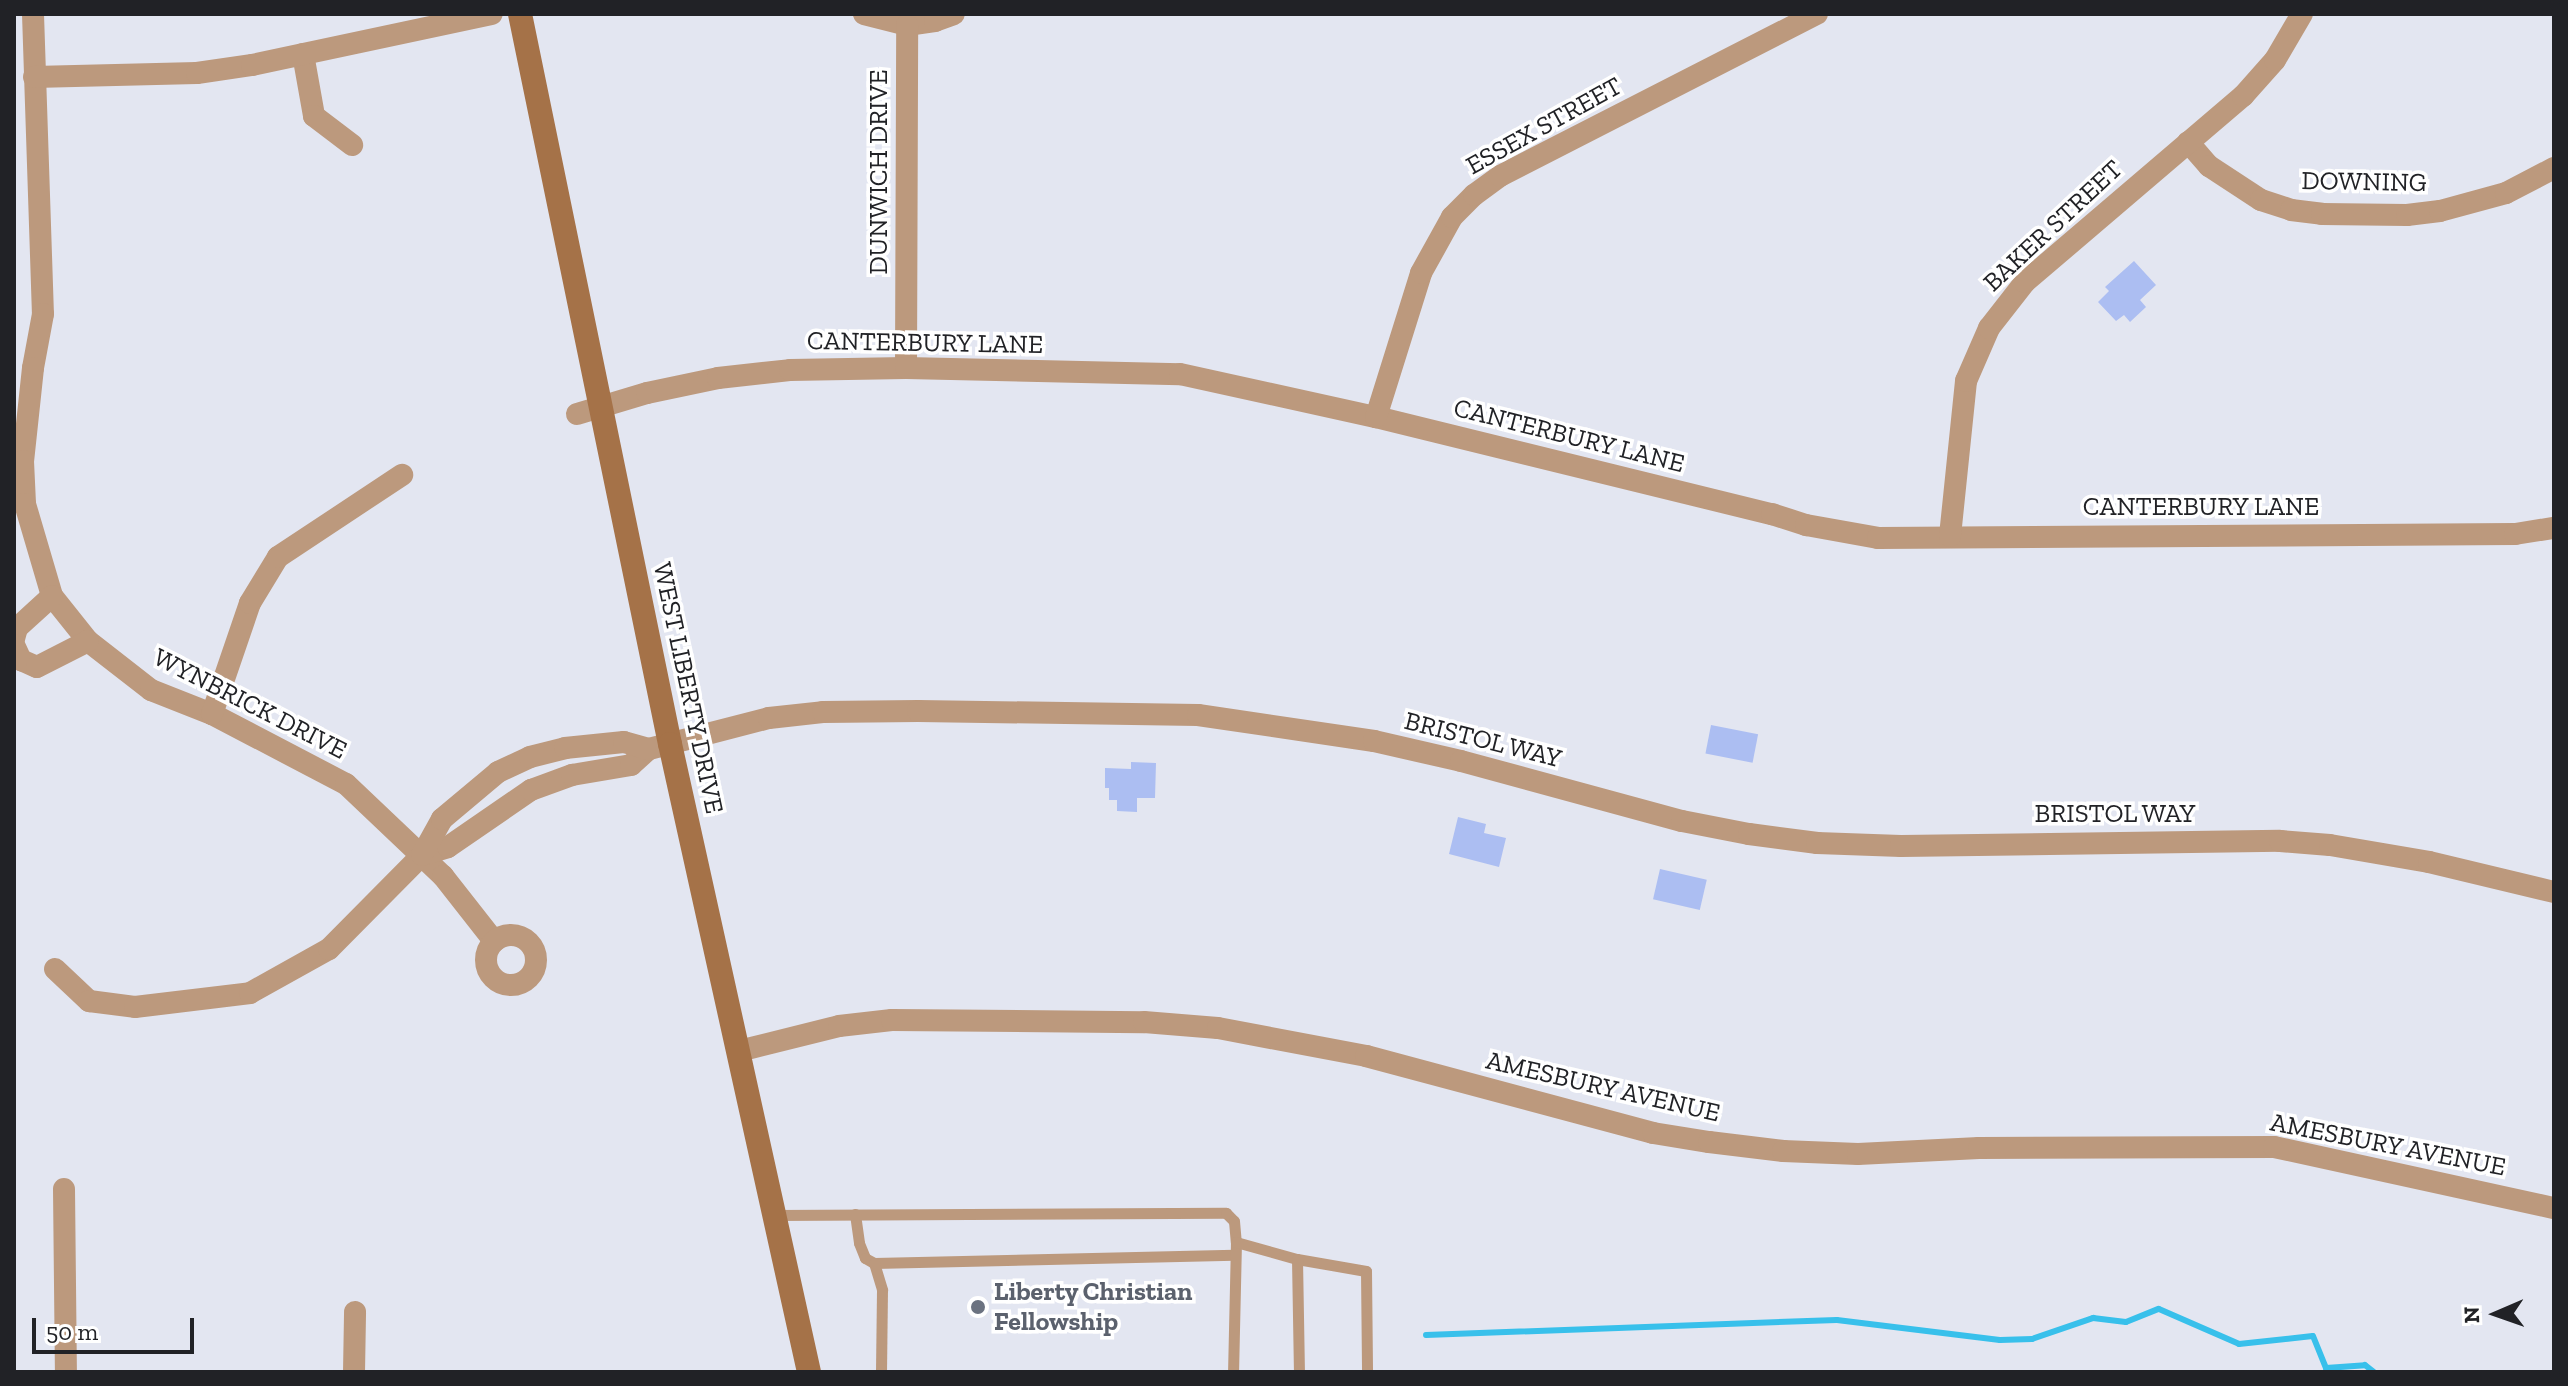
<!DOCTYPE html>
<style>
body{margin:0}
#map{position:relative;width:2568px;height:1386px;overflow:hidden;background:#e3e6f1;font-family:"Zilla Slab",serif}
div>[style]{position:absolute}
.stream>*{height:6px;margin:-3px;padding:0 3px;transform-origin:3px;border-radius:3px;background:#38c0eb}
.building>*{inset:0;background:#acbef2;transform-origin:0 0}
.lane>*{height:11px;margin:-5.5px;padding:0 5.5px;transform-origin:5.5px;border-radius:5.5px;background:#bc997d}
.street>*{height:22px;margin:-11px;padding:0 11px;transform-origin:11px;border-radius:11px;background:#bc997d}
.street>.ring{margin:-11px;padding:0;box-sizing:content-box;background:none;border:22px solid #bc997d;border-radius:50%}
.secondary>*{height:24px;margin:-12px;padding:0 12px;transform-origin:12px;border-radius:12px;background:#a57248}
.dots>*{width:22px;height:22px;translate:-50% -50%;box-sizing:border-box;border:4px solid #fff;border-radius:50%}
span{translate:-50% -50%;white-space:nowrap;text-align:center;line-height:1.15;-webkit-text-stroke:7px #fff;paint-order:stroke}
.street-label{font-size:26px;color:#212226}
.worship-label{font-size:26px;color:#5b616d;font-weight:700}
.left{translate:0 -50%;text-align:left}
.frame{position:absolute;inset:0;border:16px solid #212226;pointer-events:none}
.north{position:absolute;left:2456px;top:1274px;width:80px;height:80px;-webkit-text-stroke:6px #fff;paint-order:stroke;rotate:268deg;font-size:22px;font-weight:700;line-height:32px;text-align:center;color:#212226}
.north::after{content:'';display:block;margin:auto;width:28px;height:36px;background:#212226;clip-path:polygon(50% 0,100% 100%,50% 72%,0 100%)}
.scale{position:absolute;left:32px;top:1318px;width:162px;height:36px;box-sizing:border-box;border:4px solid #212226;border-top:0;padding-left:10px;font-size:24px;line-height:28px;white-space:nowrap;color:#212226;-webkit-text-stroke:6px #fff;paint-order:stroke}
</style>
<div id="map">
<div class="stream">
<div style="left:1426px;top:1335px;width:411px;rotate:-2.1deg"></div>
<div style="left:1837px;top:1320px;width:164px;rotate:7deg"></div>
<div style="left:2000px;top:1340px;width:32px;rotate:-2deg"></div>
<div style="left:2032px;top:1339px;width:65px;rotate:-19deg"></div>
<div style="left:2093px;top:1318px;width:33px;rotate:7deg"></div>
<div style="left:2126px;top:1322px;width:35px;rotate:-22deg"></div>
<div style="left:2159px;top:1309px;width:87px;rotate:23.6deg"></div>
<div style="left:2239px;top:1344px;width:74px;rotate:-6.2deg"></div>
<div style="left:2313px;top:1336px;width:35px;rotate:68deg"></div>
<div style="left:2326px;top:1368px;width:39px;rotate:-4deg"></div>
<div style="left:2365px;top:1365px;width:11px;rotate:38deg"></div>
</div>
<div class="building">
<div style="clip-path:polygon(2134px 261px,2156px 285px,2140px 300px,2146px 307px,2130px 322px,2124px 315px,2116px 321px,2098px 302px,2109px 291px,2105px 287px)"></div>
<div style="left:1711px;top:725px;width:48px;height:29px;rotate:11deg"></div>
<div style="clip-path:polygon(1131px 762px,1156px 763px,1155px 798px,1137px 798px,1137px 812px,1117px 811px,1117px 800px,1109px 800px,1109px 788px,1105px 788px,1105px 768px,1131px 769px)"></div>
<div style="clip-path:polygon(1458px 817px,1486px 824px,1484px 833px,1506px 838px,1499px 867px,1449px 854px)"></div>
<div style="left:1660px;top:869px;width:48px;height:31px;rotate:13deg"></div>
</div>
<div class="lane">
<div style="left:855px;top:1214px;width:29px;rotate:82deg"></div>
<div style="left:859px;top:1243px;width:16px;rotate:68deg"></div>
<div style="left:865px;top:1258px;width:10px;rotate:29deg"></div>
<div style="left:874px;top:1263px;width:360px;rotate:-1.3deg"></div>
<div style="left:775px;top:1215px;width:451px;rotate:-0.3deg"></div>
<div style="left:1226px;top:1213px;width:11px;rotate:45deg"></div>
<div style="left:1234px;top:1221px;width:21px;rotate:85deg"></div>
<div style="left:1236px;top:1242px;width:130px;rotate:91.3deg"></div>
<div style="left:1236px;top:1242px;width:63px;rotate:15.6deg"></div>
<div style="left:1297px;top:1259px;width:70px;rotate:9.9deg"></div>
<div style="left:1366px;top:1271px;width:101px;rotate:89.4deg"></div>
<div style="left:1297px;top:1259px;width:113px;rotate:89deg"></div>
<div style="left:874px;top:1263px;width:28px;rotate:73deg"></div>
<div style="left:882px;top:1290px;width:82px;rotate:90.7deg"></div>
</div>
<div class="street">
<div style="left:33px;top:14px;width:300px;rotate:88.1deg"></div>
<div style="left:43px;top:314px;width:55px;rotate:100.5deg"></div>
<div style="left:33px;top:368px;width:94px;rotate:96.1deg"></div>
<div style="left:23px;top:461px;width:43px;rotate:87.3deg"></div>
<div style="left:25px;top:504px;width:96px;rotate:73.6deg"></div>
<div style="left:52px;top:596px;width:58px;rotate:51.3deg"></div>
<div style="left:88px;top:641px;width:80px;rotate:37.9deg"></div>
<div style="left:151px;top:690px;width:66px;rotate:21.5deg"></div>
<div style="left:212px;top:714px;width:151px;rotate:27.6deg"></div>
<div style="left:346px;top:784px;width:134px;rotate:43.5deg"></div>
<div style="left:443px;top:876px;width:83px;rotate:51.9deg"></div>
<div style="left:864px;top:14px;width:44px;rotate:14.3deg"></div>
<div style="left:907px;top:25px;width:28px;rotate:-8deg"></div>
<div style="left:935px;top:21px;width:20px;rotate:-20deg"></div>
<div style="left:303px;top:54px;width:63px;rotate:79.9deg"></div>
<div style="left:314px;top:116px;width:48px;rotate:37.3deg"></div>
<div style="left:34px;top:77px;width:163px;rotate:-1.4deg"></div>
<div style="left:197px;top:73px;width:56px;rotate:-8.3deg"></div>
<div style="left:252px;top:65px;width:245px;rotate:-12deg"></div>
<div style="left:2188px;top:142px;width:32px;rotate:49deg"></div>
<div style="left:2209px;top:166px;width:62px;rotate:33.2deg"></div>
<div style="left:2261px;top:200px;width:32px;rotate:18deg"></div>
<div style="left:2291px;top:210px;width:31px;rotate:7deg"></div>
<div style="left:2322px;top:214px;width:85px;rotate:0.7deg"></div>
<div style="left:2407px;top:215px;width:33px;rotate:-7deg"></div>
<div style="left:2440px;top:211px;width:68px;rotate:-15.3deg"></div>
<div style="left:2506px;top:193px;width:54px;rotate:-27.5deg"></div>
<div style="left:906px;top:368px;width:343px;rotate:-89.8deg"></div>
<div style="left:577px;top:414px;width:73px;rotate:-16.7deg"></div>
<div style="left:647px;top:393px;width:73px;rotate:-11.9deg"></div>
<div style="left:718px;top:378px;width:72px;rotate:-6.3deg"></div>
<div style="left:790px;top:370px;width:116px;rotate:-1deg"></div>
<div style="left:906px;top:368px;width:274px;rotate:1.3deg"></div>
<div style="left:1180px;top:374px;width:201px;rotate:12.4deg"></div>
<div style="left:1376px;top:417px;width:408px;rotate:13.8deg"></div>
<div style="left:1772px;top:514px;width:36px;rotate:18deg"></div>
<div style="left:1806px;top:525px;width:73px;rotate:10.2deg"></div>
<div style="left:1878px;top:538px;width:637px;rotate:-0.36deg"></div>
<div style="left:2515px;top:534px;width:39px;rotate:-9deg"></div>
<div style="left:1376px;top:417px;width:151px;rotate:-72.6deg"></div>
<div style="left:1421px;top:273px;width:64px;rotate:-61deg"></div>
<div style="left:1452px;top:217px;width:31px;rotate:-45deg"></div>
<div style="left:1474px;top:195px;width:32px;rotate:-36deg"></div>
<div style="left:1500px;top:176px;width:356px;rotate:-27.1deg"></div>
<div style="left:1950px;top:536px;width:156px;rotate:-84.1deg"></div>
<div style="left:1966px;top:381px;width:58px;rotate:-66.5deg"></div>
<div style="left:1989px;top:328px;width:58px;rotate:-52deg"></div>
<div style="left:2025px;top:282px;width:287px;rotate:-40.5deg"></div>
<div style="left:2243px;top:96px;width:48px;rotate:-48.4deg"></div>
<div style="left:2275px;top:60px;width:53px;rotate:-59.6deg"></div>
<div style="left:14px;top:639px;width:11px;rotate:-75deg"></div>
<div style="left:17px;top:628px;width:47px;rotate:-42.4deg"></div>
<div style="left:14px;top:645px;width:17px;rotate:65deg"></div>
<div style="left:21px;top:660px;width:17px;rotate:24deg"></div>
<div style="left:37px;top:667px;width:57px;rotate:-27deg"></div>
<div style="left:212px;top:714px;width:117px;rotate:-71.1deg"></div>
<div style="left:250px;top:603px;width:54px;rotate:-58.7deg"></div>
<div style="left:278px;top:557px;width:149px;rotate:-33.5deg"></div>
<div style="left:422px;top:855px;width:27px;rotate:-17deg"></div>
<div style="left:448px;top:847px;width:101px;rotate:-34.5deg"></div>
<div style="left:531px;top:790px;width:44px;rotate:-20.1deg"></div>
<div style="left:572px;top:775px;width:60px;rotate:-9.6deg"></div>
<div style="left:631px;top:765px;width:24px;rotate:-42deg"></div>
<div style="left:649px;top:749px;width:124px;rotate:-14.5deg"></div>
<div style="left:769px;top:718px;width:54px;rotate:-6.3deg"></div>
<div style="left:823px;top:712px;width:95px;rotate:-0.6deg"></div>
<div style="left:918px;top:711px;width:280px;rotate:0.8deg"></div>
<div style="left:1198px;top:715px;width:178px;rotate:8.4deg"></div>
<div style="left:1374px;top:741px;width:89px;rotate:12.9deg"></div>
<div style="left:1461px;top:761px;width:229px;rotate:15.2deg"></div>
<div style="left:1682px;top:821px;width:68px;rotate:11deg"></div>
<div style="left:1749px;top:834px;width:69px;rotate:7.5deg"></div>
<div style="left:1817px;top:843px;width:84px;rotate:2deg"></div>
<div style="left:1901px;top:846px;width:379px;rotate:-0.8deg"></div>
<div style="left:2280px;top:841px;width:50px;rotate:4.6deg"></div>
<div style="left:2330px;top:845px;width:100px;rotate:9.7deg"></div>
<div style="left:2429px;top:862px;width:129px;rotate:13.5deg"></div>
<div class="ring" style="left:486px;top:935px;width:28px;height:28px"></div>
<div style="left:55px;top:969px;width:47px;rotate:43.3deg"></div>
<div style="left:89px;top:1001px;width:46px;rotate:7.4deg"></div>
<div style="left:135px;top:1007px;width:116px;rotate:-6.9deg"></div>
<div style="left:250px;top:993px;width:90px;rotate:-29.1deg"></div>
<div style="left:329px;top:949px;width:132px;rotate:-45.3deg"></div>
<div style="left:422px;top:855px;width:41px;rotate:-60.9deg"></div>
<div style="left:442px;top:819px;width:73px;rotate:-40deg"></div>
<div style="left:498px;top:772px;width:35px;rotate:-25deg"></div>
<div style="left:530px;top:757px;width:36px;rotate:-14deg"></div>
<div style="left:565px;top:748px;width:59px;rotate:-5.8deg"></div>
<div style="left:624px;top:742px;width:26px;rotate:16deg"></div>
<div style="left:739px;top:1051px;width:103px;rotate:-14deg"></div>
<div style="left:839px;top:1026px;width:53px;rotate:-6.5deg"></div>
<div style="left:892px;top:1020px;width:252px;rotate:0.5deg"></div>
<div style="left:1144px;top:1022px;width:74px;rotate:4.6deg"></div>
<div style="left:1218px;top:1028px;width:151px;rotate:10.7deg"></div>
<div style="left:1366px;top:1056px;width:297px;rotate:15deg"></div>
<div style="left:1653px;top:1133px;width:57px;rotate:9.1deg"></div>
<div style="left:1709px;top:1142px;width:75px;rotate:6.9deg"></div>
<div style="left:1783px;top:1151px;width:75px;rotate:2.3deg"></div>
<div style="left:1858px;top:1154px;width:121px;rotate:-2.8deg"></div>
<div style="left:1979px;top:1148px;width:295px;rotate:-0.2deg"></div>
<div style="left:2274px;top:1147px;width:287px;rotate:12.3deg"></div>
<div style="left:64px;top:1189px;width:183px;rotate:89.4deg"></div>
<div style="left:354px;top:1372px;width:60px;rotate:-89deg"></div>
</div>
<div class="secondary">
<div style="left:520px;top:14px;width:745px;rotate:78.39deg"></div>
<div style="left:670px;top:744px;width:643px;rotate:77.52deg"></div>
</div>
<div class="dots">
<div style="left:978px;top:1307px;background:#6b7280"></div>
</div>
<div class="street-label">
<span style="left:1544px;top:126px;rotate:-29deg">ESSEX STREET</span>
<span style="left:879px;top:172px;rotate:-90deg">DUNWICH DRIVE</span>
<span style="left:2364px;top:182px;rotate:1deg">DOWNING</span>
<span style="left:2053px;top:226px;rotate:-43deg">BAKER STREET</span>
<span style="left:925px;top:343px;rotate:1deg">CANTERBURY LANE</span>
<span style="left:1569px;top:436px;rotate:14deg">CANTERBURY LANE</span>
<span style="left:2201px;top:507px">CANTERBURY LANE</span>
<span style="left:688px;top:688px;rotate:78deg">WEST LIBERTY DRIVE</span>
<span style="left:250px;top:704px;rotate:27deg">WYNBRICK DRIVE</span>
<span style="left:1483px;top:740px;rotate:14deg">BRISTOL WAY</span>
<span style="left:2115px;top:814px">BRISTOL WAY</span>
<span style="left:1603px;top:1087px;rotate:13deg">AMESBURY AVENUE</span>
<span style="left:2388px;top:1145px;rotate:11deg">AMESBURY AVENUE</span>
</div>
<div class="worship-label">
<span class="left" style="left:994px;top:1307px">Liberty Christian<br>Fellowship</span>
</div>
<div class="frame"></div>
<div class="north">N</div>
<div class="scale">50 m</div>
</div>
